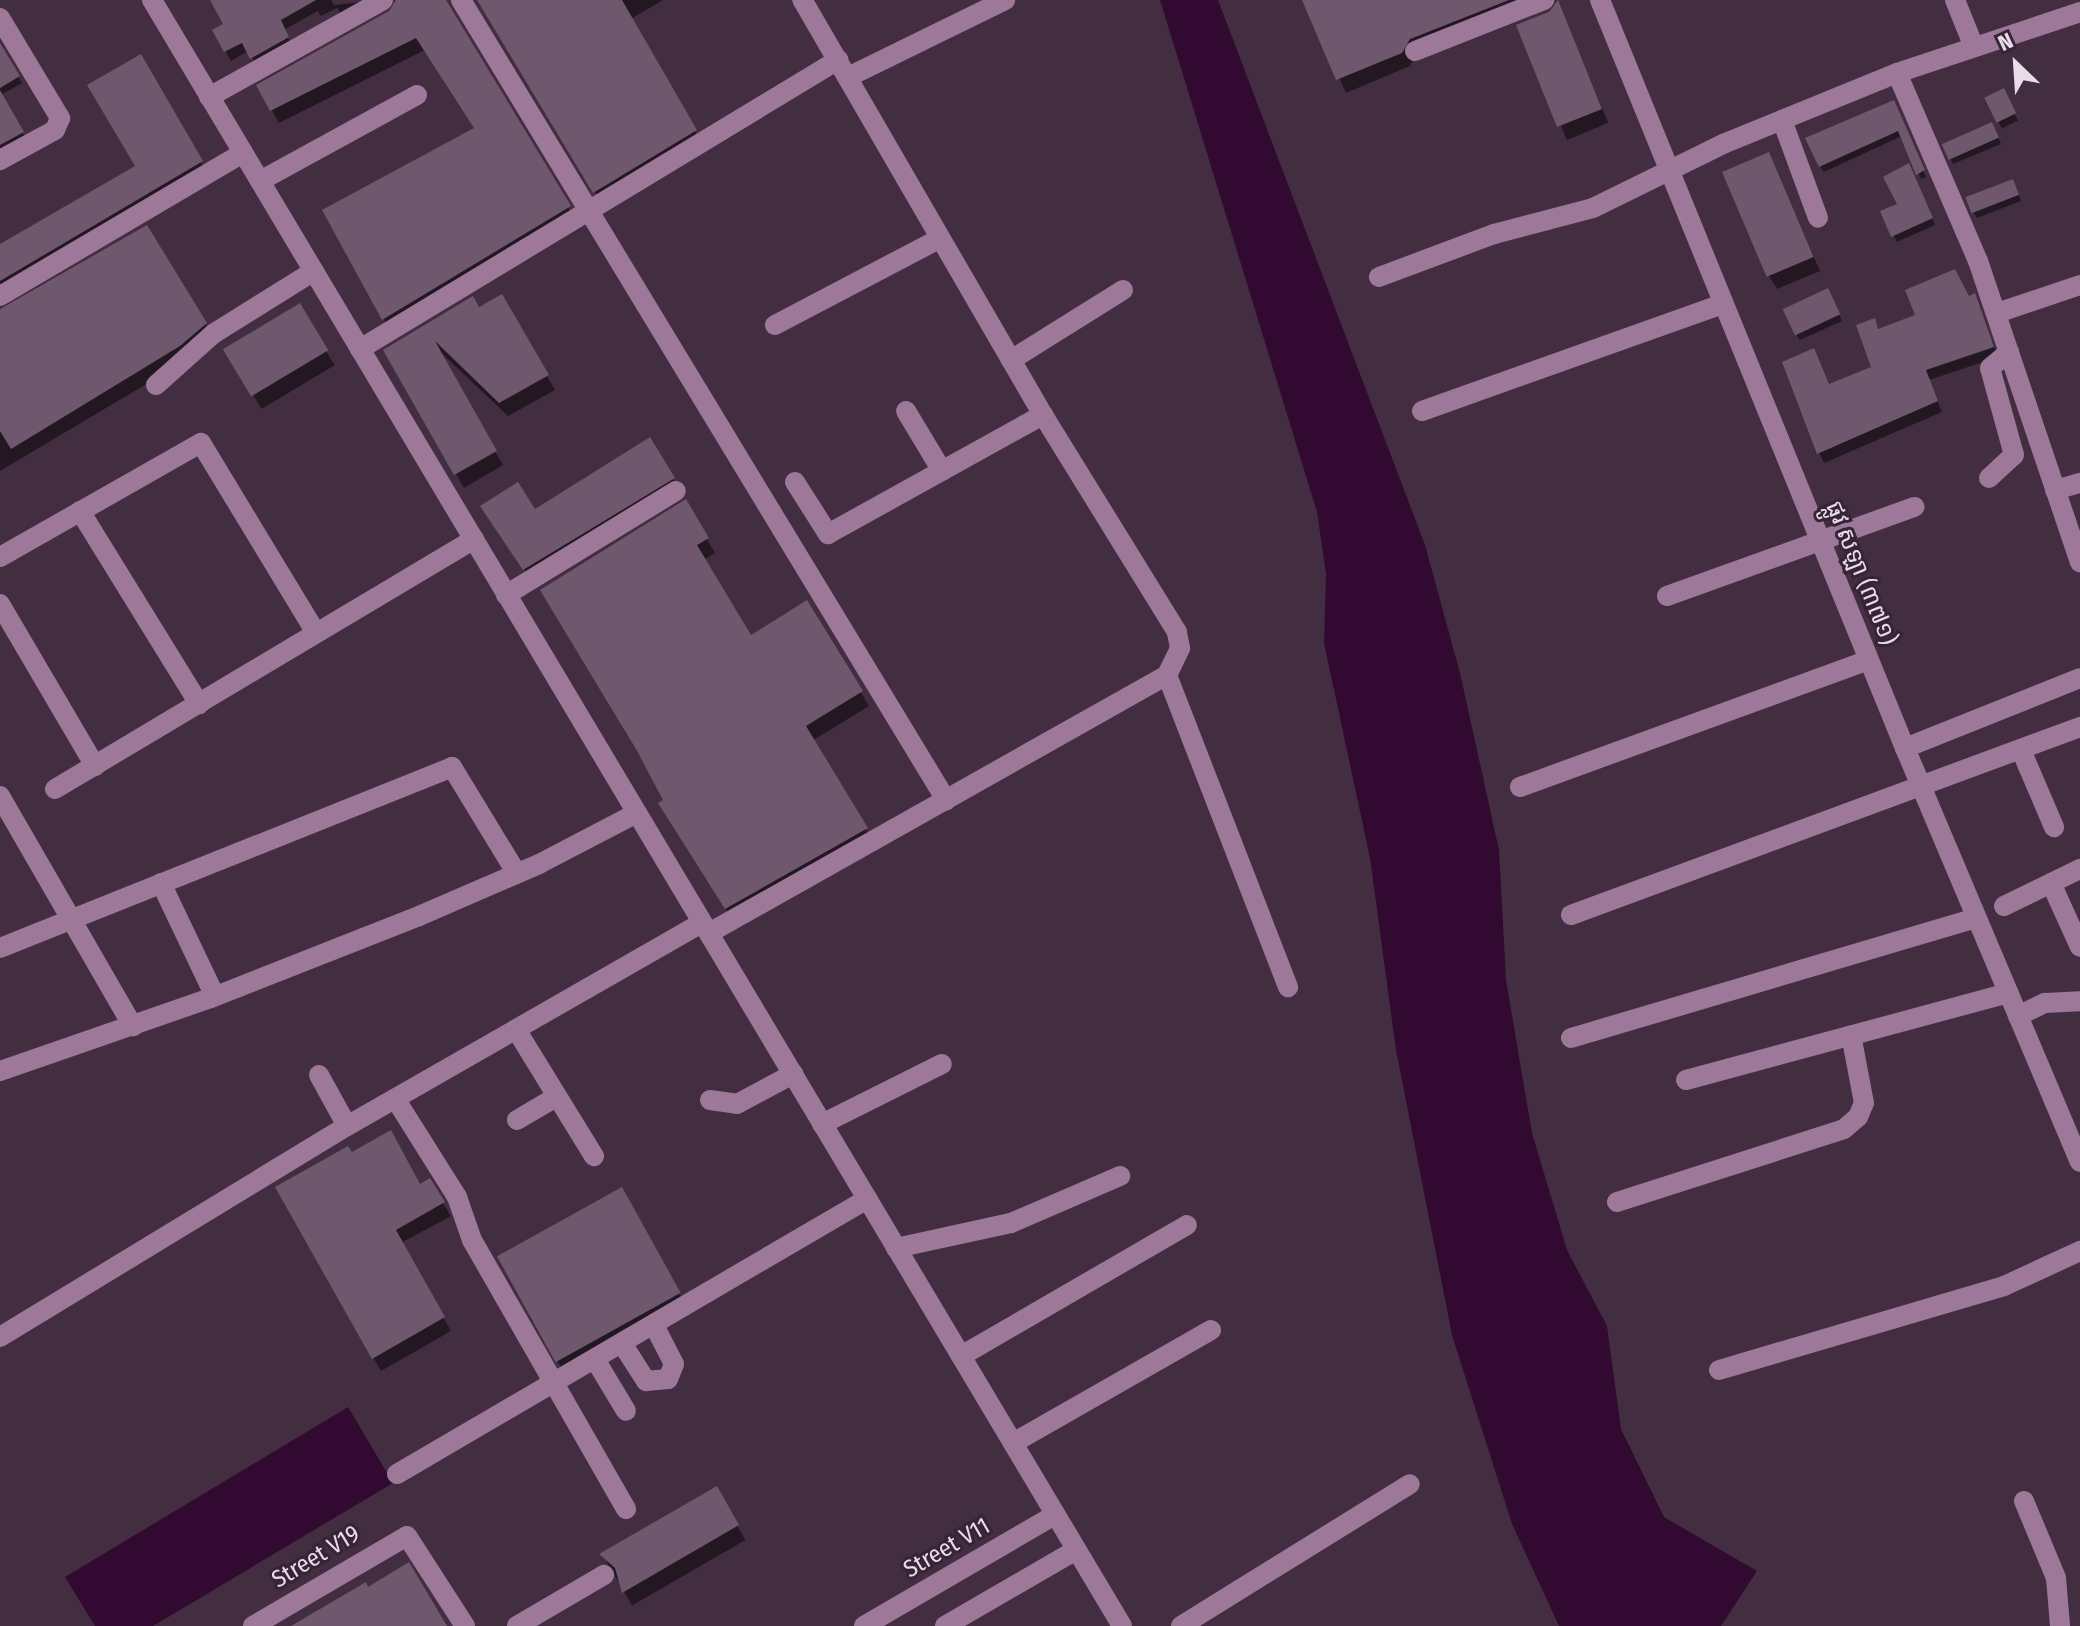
<!DOCTYPE html>
<meta charset="utf-8">
<style>
body{margin:0}
#map{position:relative;width:2080px;height:1626px;overflow:hidden;background:#432e41;font-family:"Fira Sans Condensed","Noto Sans Khmer",sans-serif}
div>[style]{position:absolute}
.water>*{inset:0;background:#320930}
.shadow>*{inset:0;background:#0007;transform-origin:0 0}
.building>*{inset:0;background:#6f586d;transform-origin:0 0}
.minor>*{height:20px;margin:-10px;padding:0 10px;transform-origin:10px;border-radius:10px;background:#9d7899}
span{translate:-50% -50%;white-space:nowrap;text-align:center;line-height:1.15;-webkit-text-stroke:6px #382437;paint-order:stroke}
.street-label{font-size:24px;color:#e9dce8}
.north{position:absolute;left:1976px;top:24px;width:80px;height:80px;-webkit-text-stroke:6px #382437;paint-order:stroke;rotate:335deg;font-size:22px;font-weight:700;line-height:32px;text-align:center;color:#e9dce8}
.north::after{content:'';display:block;margin:auto;width:28px;height:36px;background:#e9dce8;clip-path:polygon(50% 0,100% 100%,50% 72%,0 100%)}
</style>
<div id="map">
<div class="water">
<div style="clip-path:polygon(1160px 0,1218px 0,1425px 545px,1460px 673px,1499px 850px,1506px 980px,1532px 1133px,1567px 1250px,1607px 1326px,1621px 1429px,1664px 1517px,1757px 1571px,1721px 1626px,1559px 1626px,1512px 1524px,1452px 1335px,1396px 1050px,1370px 858px,1324px 643px,1326px 574px,1317px 512px)"></div>
<div style="clip-path:polygon(348px 1407px,393px 1483px,153px 1626px,95px 1626px,65px 1577px)"></div>
</div>
<div class="shadow">
<div style="clip-path:polygon(212px 0,331px 0,334px 5px,380px 0,343px 18px,337px 8px,321px 16px,318px 11px,284px 30px,293px 47px,258px 67px,248px 51px,231px 61px,214px 31px,225px 24px)"></div>
<div style="clip-path:polygon(399px 0,439px 0,576px 220px,391px 332px,325px 211px,476px 129px,425px 50px,279px 123px,259px 86px,391px 13px)"></div>
<div style="clip-path:polygon(481px 0,663px 0,631px 19px,703px 145px,603px 205px)"></div>
<div style="clip-path:polygon(1304px 0,1548px 0,1417px 52px,1410px 66px,1346px 93px)"></div>
<div style="left:1563px;top:16px;width:116px;height:45px;rotate:67deg"></div>
<div style="clip-path:polygon(0 47px,22px 83px,1px 95px,26px 139px,0 154px)"></div>
<div style="clip-path:polygon(140px 57px,209px 176px,0 300px,0 247px,137px 167px)"></div>
<div style="left:2003px;top:91px;width:33px;height:18px;rotate:63deg"></div>
<div style="clip-path:polygon(1897px 108px,1926px 177px,1921px 179px,1902px 136px,1824px 172px,1820px 166px)"></div>
<div style="clip-path:polygon(1995px 130px,2001px 144px,1953px 164px,1950px 158px)"></div>
<div style="clip-path:polygon(1768px 154px,1820px 271px,1777px 289px,1769px 276px)"></div>
<div style="clip-path:polygon(1912px 172px,1935px 225px,1897px 242px,1883px 212px,1900px 205px)"></div>
<div style="clip-path:polygon(2016px 187px,2021px 201px,1977px 218px,1973px 212px)"></div>
<div style="clip-path:polygon(146px 227px,213px 337px,187px 360px,0 471px,0 309px)"></div>
<div style="clip-path:polygon(501px 296px,555px 390px,508px 416px,437px 349px,503px 465px,464px 488px,386px 351px)"></div>
<div style="clip-path:polygon(1831px 296px,1842px 321px,1800px 340px,1796px 334px)"></div>
<div style="clip-path:polygon(1974px 296px,1998px 357px,1929px 380px,1942px 412px,1824px 463px,1819px 453px,1829px 386px,1873px 368px,1874px 321px,1880px 331px)"></div>
<div style="left:299px;top:306px;width:69px;height:85px;rotate:59deg"></div>
<div style="clip-path:polygon(649px 440px,681px 492px,532px 581px,490px 519px,534px 512px)"></div>
<div style="clip-path:polygon(685px 502px,715px 553px,703px 560px,750px 638px,806px 603px,869px 706px,812px 741px,874px 843px,734px 922px,669px 817px,666px 801px,542px 590px)"></div>
<div style="clip-path:polygon(351px 1155px,420px 1186px,429px 1181px,451px 1216px,401px 1243px,451px 1331px,381px 1371px,277px 1188px)"></div>
<div style="left:621px;top:1189px;width:136px;height:139px;rotate:61deg"></div>
<div style="left:716px;top:1489px;width:59px;height:131px;rotate:60deg"></div>
</div>
<div class="building">
<div style="clip-path:polygon(210px 0,316px 0,281px 20px,289px 37px,250px 59px,242px 43px,224px 52px,212px 30px,223px 24px)"></div>
<div style="clip-path:polygon(396px 0,446px 0,571px 206px,382px 320px,322px 210px,474px 128px,416px 38px,270px 111px,256px 85px,389px 11px)"></div>
<div style="clip-path:polygon(477px 0,622px 0,697px 130px,593px 193px)"></div>
<div style="clip-path:polygon(1302px 0,1509px 0,1410px 39px,1402px 53px,1336px 80px)"></div>
<div style="clip-path:polygon(1558px 0,1602px 109px,1557px 127px,1516px 25px,1549px 12px)"></div>
<div style="clip-path:polygon(0 43px,20px 76px,0 88px)"></div>
<div style="clip-path:polygon(141px 54px,203px 161px,0 281px,0 244px,135px 166px,87px 85px)"></div>
<div style="left:2004px;top:88px;width:28px;height:22px;rotate:64deg"></div>
<div style="clip-path:polygon(0 90px,24px 132px,0 145px)"></div>
<div style="clip-path:polygon(1894px 100px,1925px 170px,1916px 175px,1898px 131px,1819px 167px,1805px 138px)"></div>
<div style="left:1992px;top:122px;width:17px;height:55px;rotate:66deg"></div>
<div style="left:1769px;top:152px;width:114px;height:51px;rotate:67deg"></div>
<div style="clip-path:polygon(1909px 163px,1933px 218px,1891px 237px,1880px 211px,1897px 204px,1883px 177px)"></div>
<div style="left:2013px;top:179px;width:17px;height:51px;rotate:69deg"></div>
<div style="clip-path:polygon(147px 225px,207px 323px,180px 346px,11px 449px,0 431px,0 309px)"></div>
<div style="clip-path:polygon(1955px 269px,1969px 296px,1975px 293px,1994px 347px,1926px 370px,1938px 401px,1817px 454px,1782px 362px,1814px 348px,1829px 384px,1871px 367px,1856px 325px,1875px 318px,1878px 329px,1915px 315px,1905px 290px)"></div>
<div style="left:1828px;top:288px;width:29px;height:50px;rotate:65deg"></div>
<div style="clip-path:polygon(502px 294px,549px 375px,499px 403px,435px 341px,497px 451px,454px 475px,383px 350px,473px 296px,479px 307px)"></div>
<div style="left:300px;top:303px;width:55px;height:90px;rotate:59deg"></div>
<div style="clip-path:polygon(650px 437px,675px 478px,523px 570px,480px 506px,518px 482px,535px 509px)"></div>
<div style="clip-path:polygon(686px 499px,709px 538px,697px 545px,751px 635px,807px 600px,863px 691px,806px 726px,868px 828px,725px 909px,658px 803px,663px 800px,637px 751px,540px 590px)"></div>
<div style="clip-path:polygon(391px 1130px,420px 1184px,430px 1178px,445px 1202px,396px 1230px,445px 1317px,372px 1359px,275px 1187px,348px 1146px,352px 1152px)"></div>
<div style="left:622px;top:1187px;width:121px;height:143px;rotate:61deg"></div>
<div style="clip-path:polygon(717px 1486px,739px 1525px,622px 1593px,615px 1568px,599px 1554px)"></div>
<div style="clip-path:polygon(409px 1562px,447px 1626px,291px 1626px,366px 1582px,368px 1587px)"></div>
</div>
<div class="minor">
<div style="left:152px;top:0;width:1893px;rotate:59.18deg"></div>
<div style="left:461px;top:0;width:936px;rotate:58.77deg"></div>
<div style="left:1600px;top:0;width:808px;rotate:67.82deg"></div>
<div style="left:1905px;top:748px;width:449px;rotate:67.1deg"></div>
<div style="left:1955px;top:0;width:51px;rotate:68deg"></div>
<div style="left:0;top:18px;width:117px;rotate:59deg"></div>
<div style="left:60px;top:118px;width:13px;rotate:113deg"></div>
<div style="left:55px;top:130px;width:63px;rotate:151.4deg"></div>
<div style="left:1415px;top:51px;width:139px;rotate:-21.6deg"></div>
<div style="left:1897px;top:73px;width:205px;rotate:66.7deg"></div>
<div style="left:1978px;top:261px;width:318px;rotate:71.3deg"></div>
<div style="left:848px;top:77px;width:175px;rotate:-26.1deg"></div>
<div style="left:209px;top:97px;width:199px;rotate:-29.1deg"></div>
<div style="left:1782px;top:120px;width:104px;rotate:69.8deg"></div>
<div style="left:260px;top:181px;width:179px;rotate:-28.7deg"></div>
<div style="left:1379px;top:277px;width:123px;rotate:-20.5deg"></div>
<div style="left:1494px;top:234px;width:102px;rotate:-14.7deg"></div>
<div style="left:1593px;top:208px;width:145px;rotate:-26.2deg"></div>
<div style="left:1723px;top:144px;width:188px;rotate:-22.2deg"></div>
<div style="left:1897px;top:73px;width:193px;rotate:-18.4deg"></div>
<div style="left:0;top:296px;width:282px;rotate:-30.5deg"></div>
<div style="left:1997px;top:313px;width:88px;rotate:-18.6deg"></div>
<div style="left:775px;top:325px;width:185px;rotate:-27.7deg"></div>
<div style="left:360px;top:349px;width:559px;rotate:-31.16deg"></div>
<div style="left:1011px;top:360px;width:132px;rotate:-32deg"></div>
<div style="left:156px;top:385px;width:76px;rotate:-41.8deg"></div>
<div style="left:213px;top:334px;width:119px;rotate:-32deg"></div>
<div style="left:906px;top:411px;width:70px;rotate:59deg"></div>
<div style="left:1422px;top:411px;width:319px;rotate:-19.6deg"></div>
<div style="left:1989px;top:478px;width:34px;rotate:-43deg"></div>
<div style="left:2014px;top:455px;width:90px;rotate:-105.4deg"></div>
<div style="left:1990px;top:368px;width:25px;rotate:-40deg"></div>
<div style="left:795px;top:482px;width:62px;rotate:57.6deg"></div>
<div style="left:828px;top:534px;width:246px;rotate:-29deg"></div>
<div style="left:2055px;top:490px;width:26px;rotate:-16deg"></div>
<div style="left:80px;top:511px;width:227px;rotate:58.3deg"></div>
<div style="left:0;top:557px;width:231px;rotate:-29.6deg"></div>
<div style="left:201px;top:443px;width:222px;rotate:58.8deg"></div>
<div style="left:506px;top:595px;width:199px;rotate:-31.5deg"></div>
<div style="left:1667px;top:596px;width:263px;rotate:-19.8deg"></div>
<div style="left:0;top:604px;width:188px;rotate:59.6deg"></div>
<div style="left:1167px;top:675px;width:335px;rotate:68.8deg"></div>
<div style="left:1905px;top:748px;width:188px;rotate:-21.8deg"></div>
<div style="left:2021px;top:750px;width:84px;rotate:66.8deg"></div>
<div style="left:1520px;top:787px;width:370px;rotate:-20deg"></div>
<div style="left:55px;top:789px;width:488px;rotate:-30.8deg"></div>
<div style="left:0;top:796px;width:266px;rotate:60deg"></div>
<div style="left:161px;top:883px;width:125px;rotate:64.5deg"></div>
<div style="left:2051px;top:883px;width:70px;rotate:65.6deg"></div>
<div style="left:2004px;top:906px;width:85px;rotate:-26deg"></div>
<div style="left:1571px;top:915px;width:543px;rotate:-20.27deg"></div>
<div style="left:709px;top:933px;width:526px;rotate:-29.39deg"></div>
<div style="left:1167px;top:675px;width:30px;rotate:-64deg"></div>
<div style="left:1180px;top:648px;width:16px;rotate:-101deg"></div>
<div style="left:1177px;top:632px;width:255px;rotate:-121.7deg"></div>
<div style="left:1043px;top:415px;width:480px;rotate:-120.1deg"></div>
<div style="left:0;top:948px;width:487px;rotate:-21.8deg"></div>
<div style="left:452px;top:767px;width:125px;rotate:58.7deg"></div>
<div style="left:2018px;top:1016px;width:30px;rotate:-26deg"></div>
<div style="left:2045px;top:1003px;width:35px;rotate:-3deg"></div>
<div style="left:517px;top:1031px;width:147px;rotate:58.4deg"></div>
<div style="left:1571px;top:1038px;width:422px;rotate:-16.5deg"></div>
<div style="left:0;top:1071px;width:223px;rotate:-19.1deg"></div>
<div style="left:211px;top:998px;width:224px;rotate:-21.5deg"></div>
<div style="left:419px;top:916px;width:131px;rotate:-23.4deg"></div>
<div style="left:539px;top:864px;width:110px;rotate:-27.5deg"></div>
<div style="left:319px;top:1075px;width:58px;rotate:61.2deg"></div>
<div style="left:1686px;top:1080px;width:334px;rotate:-15.1deg"></div>
<div style="left:396px;top:1100px;width:115px;rotate:57.8deg"></div>
<div style="left:457px;top:1197px;width:46px;rotate:70.8deg"></div>
<div style="left:472px;top:1240px;width:310px;rotate:60.2deg"></div>
<div style="left:710px;top:1100px;width:27px;rotate:8deg"></div>
<div style="left:737px;top:1104px;width:64px;rotate:-28.2deg"></div>
<div style="left:517px;top:1120px;width:45px;rotate:-30.5deg"></div>
<div style="left:822px;top:1124px;width:134px;rotate:-26.6deg"></div>
<div style="left:1617px;top:1202px;width:238px;rotate:-17.8deg"></div>
<div style="left:1844px;top:1129px;width:18px;rotate:-41deg"></div>
<div style="left:1858px;top:1117px;width:15px;rotate:-67deg"></div>
<div style="left:1864px;top:1103px;width:69px;rotate:-100.8deg"></div>
<div style="left:896px;top:1248px;width:118px;rotate:-12.3deg"></div>
<div style="left:1011px;top:1223px;width:119px;rotate:-23.3deg"></div>
<div style="left:0;top:1337px;width:406px;rotate:-31.3deg"></div>
<div style="left:347px;top:1126px;width:409px;rotate:-29.8deg"></div>
<div style="left:623px;top:1345px;width:43px;rotate:57.4deg"></div>
<div style="left:646px;top:1381px;width:22px;rotate:-5deg"></div>
<div style="left:668px;top:1379px;width:16px;rotate:-68deg"></div>
<div style="left:674px;top:1364px;width:42px;rotate:-117.2deg"></div>
<div style="left:961px;top:1356px;width:261px;rotate:-30.1deg"></div>
<div style="left:596px;top:1361px;width:58px;rotate:59deg"></div>
<div style="left:1719px;top:1370px;width:297px;rotate:-16.4deg"></div>
<div style="left:2004px;top:1286px;width:84px;rotate:-24.7deg"></div>
<div style="left:1013px;top:1443px;width:228px;rotate:-29.7deg"></div>
<div style="left:397px;top:1474px;width:545px;rotate:-30.33deg"></div>
<div style="left:2024px;top:1501px;width:83px;rotate:67.4deg"></div>
<div style="left:2056px;top:1578px;width:48px;rotate:85.2deg"></div>
<div style="left:253px;top:1626px;width:178px;rotate:-30.3deg"></div>
<div style="left:407px;top:1536px;width:107px;rotate:57.2deg"></div>
<div style="left:517px;top:1626px;width:101px;rotate:-30.4deg"></div>
<div style="left:864px;top:1626px;width:221px;rotate:-30.2deg"></div>
<div style="left:945px;top:1626px;width:151px;rotate:-30.1deg"></div>
<div style="left:1181px;top:1626px;width:269px;rotate:-31.8deg"></div>
</div>
<div class="street-label">
<span style="left:1861px;top:573px;rotate:68deg">ផ្លូវ សឡា (៣៧១)</span>
<span style="left:947px;top:1548px;rotate:-30deg">Street V11</span>
<span style="left:316px;top:1557px;rotate:-31deg">Street V19</span>
</div>
<div class="north">N</div>
</div>
